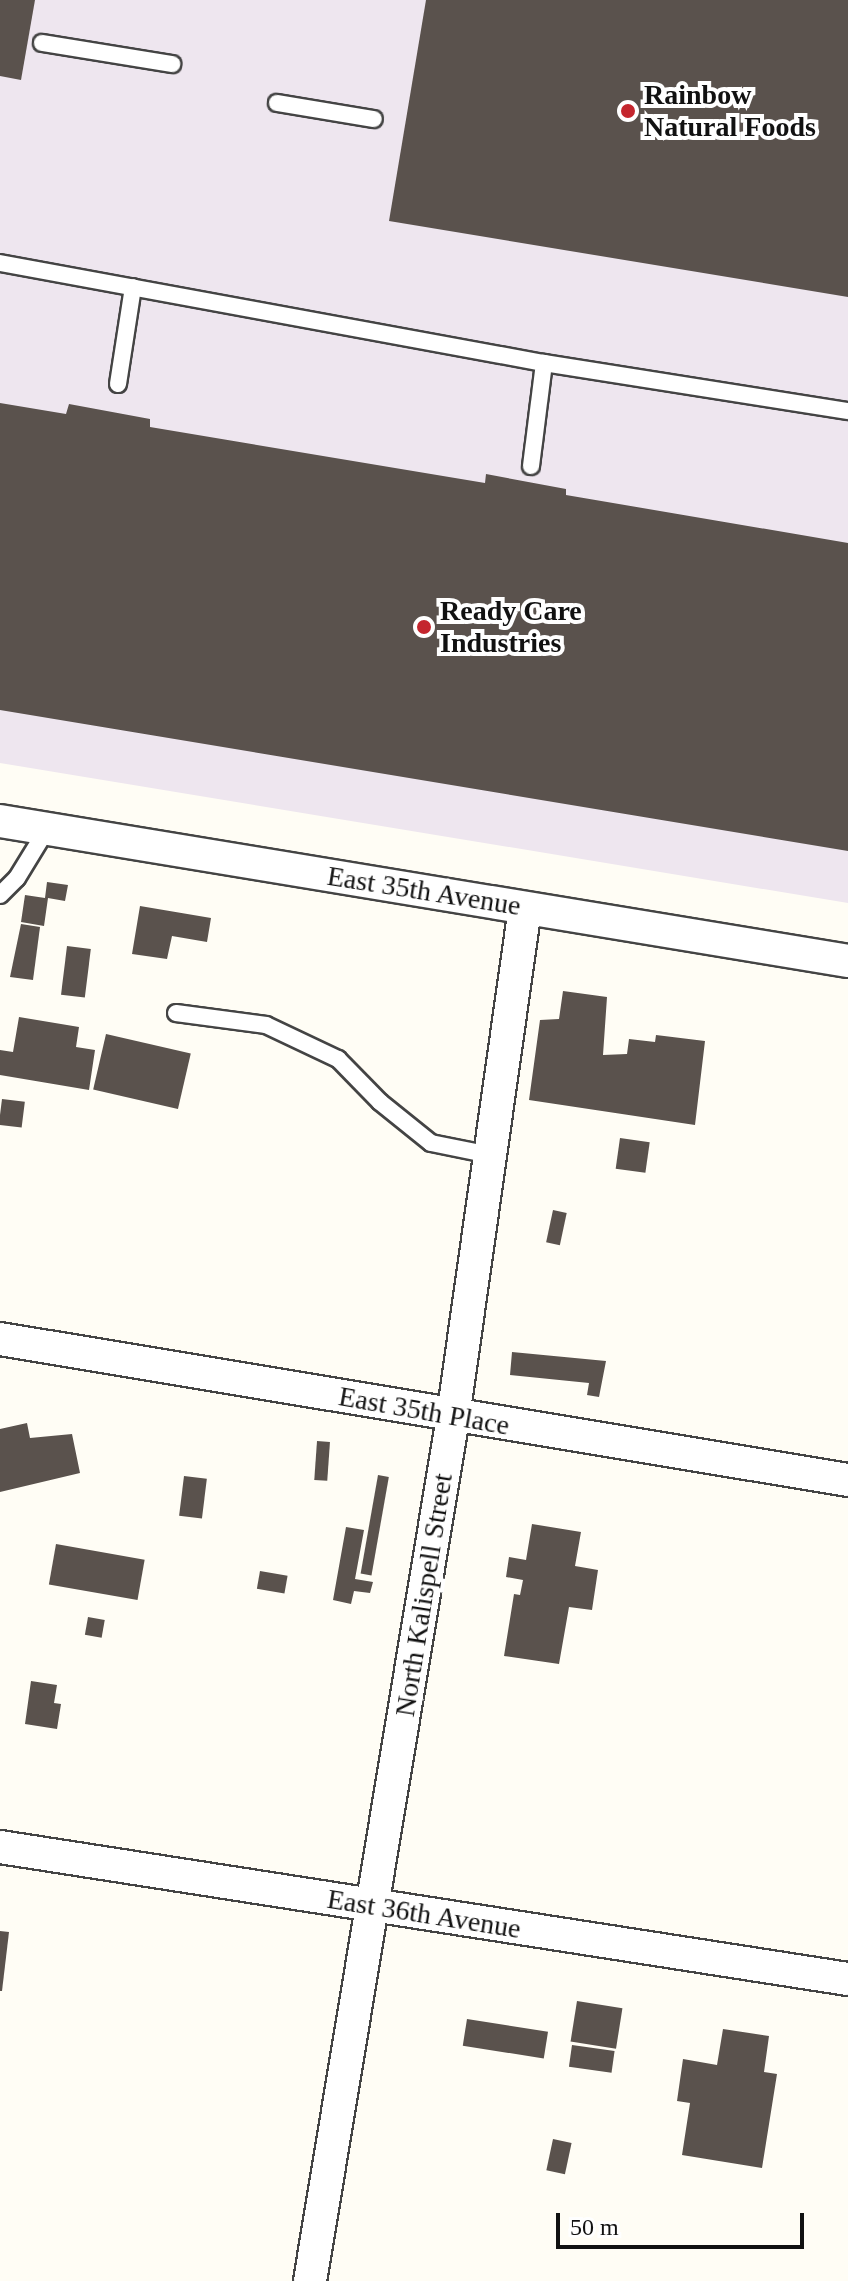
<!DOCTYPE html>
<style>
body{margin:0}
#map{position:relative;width:848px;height:2281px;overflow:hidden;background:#fffdf5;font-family:"Times New Roman",serif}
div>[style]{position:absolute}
.industrial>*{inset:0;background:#eee6ef}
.building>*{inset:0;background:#5a524d;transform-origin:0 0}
.roads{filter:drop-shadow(2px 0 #444) drop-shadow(-2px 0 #444) drop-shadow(0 2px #444) drop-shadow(0 -2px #444)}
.service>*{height:16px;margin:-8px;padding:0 8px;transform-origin:8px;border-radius:8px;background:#fff}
.minor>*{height:32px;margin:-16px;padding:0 16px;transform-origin:16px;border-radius:16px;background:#fff}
.dots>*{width:22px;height:22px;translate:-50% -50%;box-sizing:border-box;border:4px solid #fff;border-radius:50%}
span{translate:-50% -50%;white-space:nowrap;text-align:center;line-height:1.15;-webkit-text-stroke:8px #fff;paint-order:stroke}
.poi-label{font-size:28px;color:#111;font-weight:700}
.left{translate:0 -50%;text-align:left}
.street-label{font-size:28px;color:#111}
.scale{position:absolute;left:556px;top:2213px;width:248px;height:36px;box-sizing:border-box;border:4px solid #111;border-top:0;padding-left:10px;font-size:24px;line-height:28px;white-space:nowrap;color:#111;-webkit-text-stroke:6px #fff;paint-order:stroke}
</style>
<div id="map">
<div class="industrial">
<div style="clip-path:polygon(0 0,848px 0,848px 903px,0 763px)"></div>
</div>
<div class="building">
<div style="clip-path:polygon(0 0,35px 0,21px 80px,0 76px)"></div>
<div style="clip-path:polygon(426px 0,848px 0,848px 297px,389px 221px)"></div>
<div style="clip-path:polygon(0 403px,66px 414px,69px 404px,150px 419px,150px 427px,485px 483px,486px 474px,566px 489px,566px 495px,848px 543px,848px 851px,0 710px)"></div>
<div style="clip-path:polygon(47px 882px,68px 885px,65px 901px,48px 898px,44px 926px,21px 922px,25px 895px,45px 898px)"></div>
<div style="clip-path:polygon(140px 906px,211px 918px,207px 942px,172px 936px,167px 959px,132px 954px)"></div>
<div style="clip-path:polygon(21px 924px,40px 927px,33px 980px,10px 977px)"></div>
<div style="left:67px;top:946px;width:24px;height:49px;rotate:7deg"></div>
<div style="clip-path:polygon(563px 991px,607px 997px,603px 1055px,627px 1054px,629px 1039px,655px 1042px,656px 1035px,705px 1041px,695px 1125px,529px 1100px,540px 1020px,559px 1019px)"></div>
<div style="clip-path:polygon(19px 1017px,79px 1027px,76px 1047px,95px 1050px,89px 1090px,0 1075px,0 1050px,13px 1052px)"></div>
<div style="left:106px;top:1034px;width:87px;height:57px;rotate:13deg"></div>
<div style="left:2px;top:1099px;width:23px;height:26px;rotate:7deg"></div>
<div style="left:620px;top:1138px;width:30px;height:31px;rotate:8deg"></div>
<div style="left:553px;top:1210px;width:14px;height:33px;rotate:12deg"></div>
<div style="clip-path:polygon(512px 1352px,606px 1361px,599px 1397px,587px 1395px,589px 1383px,510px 1375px)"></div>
<div style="clip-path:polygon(27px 1423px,30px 1438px,72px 1434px,80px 1473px,0 1492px,0 1429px)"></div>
<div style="left:317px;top:1441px;width:13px;height:39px;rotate:4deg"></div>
<div style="left:378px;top:1475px;width:11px;height:100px;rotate:10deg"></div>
<div style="left:184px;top:1476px;width:23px;height:40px;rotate:7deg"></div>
<div style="clip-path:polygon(532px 1524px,581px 1532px,575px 1566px,598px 1570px,592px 1610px,569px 1607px,559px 1664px,504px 1656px,514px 1594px,520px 1595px,523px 1580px,506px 1577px,509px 1557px,526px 1560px)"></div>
<div style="clip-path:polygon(346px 1527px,364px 1530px,355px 1579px,373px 1582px,370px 1593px,354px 1591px,351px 1604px,333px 1600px)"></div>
<div style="left:56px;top:1544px;width:90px;height:41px;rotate:10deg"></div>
<div style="left:260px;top:1571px;width:28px;height:18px;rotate:10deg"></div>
<div style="left:88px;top:1617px;width:17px;height:18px;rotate:10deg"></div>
<div style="clip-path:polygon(31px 1681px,57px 1685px,54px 1703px,61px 1704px,57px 1729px,25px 1724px)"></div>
<div style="clip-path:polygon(0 1931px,9px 1932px,2px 1991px,0 1991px)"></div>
<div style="left:577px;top:2001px;width:46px;height:41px;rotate:9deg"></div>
<div style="left:467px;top:2019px;width:82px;height:27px;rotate:9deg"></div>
<div style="clip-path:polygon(723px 2029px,769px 2036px,764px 2072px,777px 2074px,762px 2168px,682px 2155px,690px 2103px,677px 2101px,683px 2059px,717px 2065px)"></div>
<div style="left:572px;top:2045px;width:43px;height:22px;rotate:8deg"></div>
<div style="left:553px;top:2139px;width:19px;height:32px;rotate:12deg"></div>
</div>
<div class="roads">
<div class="service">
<div style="left:42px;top:43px;width:132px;rotate:9.2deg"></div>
<div style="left:277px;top:103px;width:98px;rotate:9.4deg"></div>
<div style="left:0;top:263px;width:553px;rotate:10.42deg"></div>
<div style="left:544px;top:363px;width:308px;rotate:9deg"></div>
<div style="left:118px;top:384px;width:98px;rotate:-81.2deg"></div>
<div style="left:531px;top:466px;width:104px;rotate:-82.8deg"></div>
<div style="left:0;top:895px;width:24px;rotate:-45deg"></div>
<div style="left:17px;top:878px;width:57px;rotate:-58.5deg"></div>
<div style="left:176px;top:1013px;width:91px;rotate:7.6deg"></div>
<div style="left:266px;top:1025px;width:80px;rotate:25.3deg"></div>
<div style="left:338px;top:1059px;width:60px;rotate:45.7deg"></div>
<div style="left:380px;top:1102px;width:65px;rotate:38.8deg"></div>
<div style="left:431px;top:1143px;width:60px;rotate:11.5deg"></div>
</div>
<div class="minor">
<div style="left:0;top:821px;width:859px;rotate:9.37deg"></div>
<div style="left:0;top:1339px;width:860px;rotate:9.44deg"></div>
<div style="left:0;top:1847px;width:858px;rotate:8.85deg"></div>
<div style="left:310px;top:2281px;width:876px;rotate:-80.6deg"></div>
<div style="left:453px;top:1417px;width:514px;rotate:-81.95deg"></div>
</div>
</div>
<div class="dots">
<div style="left:628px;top:111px;background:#c4262e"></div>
<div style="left:424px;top:627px;background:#c4262e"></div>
</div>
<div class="poi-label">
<span class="left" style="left:644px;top:111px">Rainbow<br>Natural Foods</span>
<span class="left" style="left:440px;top:627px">Ready Care<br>Industries</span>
</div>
<div class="street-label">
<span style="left:424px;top:891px;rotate:9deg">East 35th Avenue</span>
<span style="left:424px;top:1411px;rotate:10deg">East 35th Place</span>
<span style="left:424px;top:1595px;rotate:-81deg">North Kalispell Street</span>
<span style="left:424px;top:1914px;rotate:9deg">East 36th Avenue</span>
</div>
<div class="scale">50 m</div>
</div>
